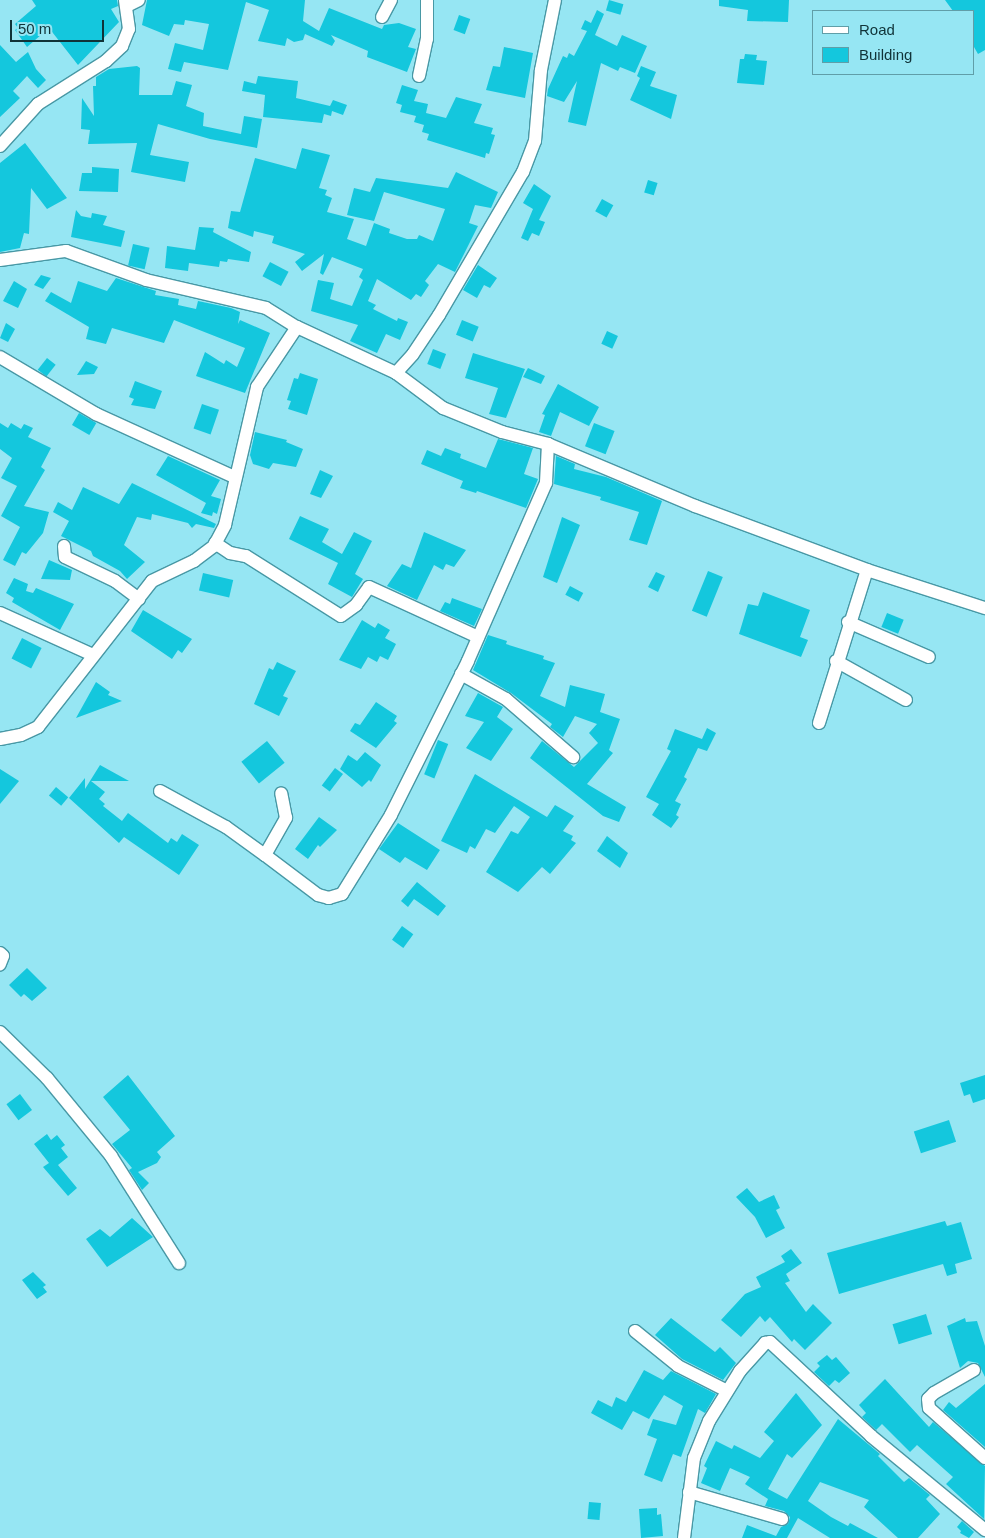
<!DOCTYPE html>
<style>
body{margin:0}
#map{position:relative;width:985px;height:1538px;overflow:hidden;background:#96e6f3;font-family:Helvetica,sans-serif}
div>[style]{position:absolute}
.building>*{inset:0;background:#14c7dd;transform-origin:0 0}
.roads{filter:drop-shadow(1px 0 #4898a5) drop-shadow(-1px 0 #4898a5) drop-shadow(0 1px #4898a5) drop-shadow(0 -1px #4898a5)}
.minor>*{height:12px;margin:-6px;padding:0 6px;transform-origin:6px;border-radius:6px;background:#fff}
span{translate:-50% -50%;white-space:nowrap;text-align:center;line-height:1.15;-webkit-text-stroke:4px #96e6f3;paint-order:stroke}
.legend{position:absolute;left:812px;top:10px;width:162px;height:65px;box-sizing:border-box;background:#96e6f3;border:1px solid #609ea8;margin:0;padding:6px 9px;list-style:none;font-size:15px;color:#103338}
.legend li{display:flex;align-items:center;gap:10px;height:25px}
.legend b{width:25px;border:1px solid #609ea8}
.scale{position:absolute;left:10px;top:20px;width:94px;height:22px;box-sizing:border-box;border:2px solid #103338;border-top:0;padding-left:6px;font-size:15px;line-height:18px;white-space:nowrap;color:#103338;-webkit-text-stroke:4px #96e6f3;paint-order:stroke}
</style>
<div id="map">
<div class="building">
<div style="clip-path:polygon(32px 0,117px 0,118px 6px,111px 9px,119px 22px,78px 65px,49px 28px,27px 47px,15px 30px,18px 28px,15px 24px,36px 6px)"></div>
<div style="clip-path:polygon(147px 0,305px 0,303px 21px,319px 31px,329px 8px,382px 29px,384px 25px,399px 23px,416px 29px,408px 47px,416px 49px,407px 72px,367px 57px,368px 51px,331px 35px,335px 41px,332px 46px,305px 34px,303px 40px,294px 42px,287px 38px,285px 46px,258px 41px,269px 10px,246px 2px,228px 70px,184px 62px,181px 72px,168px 69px,175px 43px,203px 50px,209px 24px,185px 20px,184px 25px,174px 24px,169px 36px,142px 25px)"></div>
<div style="left:609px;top:0;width:15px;height:11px;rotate:16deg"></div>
<div style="clip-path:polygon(719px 0,789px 0,788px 22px,747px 21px,748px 10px,719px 6px)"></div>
<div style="clip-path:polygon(945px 0,985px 0,985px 50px,978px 54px,974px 47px,974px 11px,953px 11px)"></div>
<div style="clip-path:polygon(597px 10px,604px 14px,595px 35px,617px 46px,622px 35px,647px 46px,635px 73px,620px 67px,618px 71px,601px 63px,586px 126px,568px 122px,577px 81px,564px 102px,547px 96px,548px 89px,563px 56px,567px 58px,569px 53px,574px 56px,587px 31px,581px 29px,585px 20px,591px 23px)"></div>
<div style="left:459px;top:15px;width:12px;height:16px;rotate:20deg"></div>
<div style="clip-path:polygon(0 45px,16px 62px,28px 52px,36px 69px,46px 80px,38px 88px,27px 76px,13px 91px,20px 98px,0 117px)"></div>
<div style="clip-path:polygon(504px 47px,533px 53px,525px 98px,486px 90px,493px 66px,500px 67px)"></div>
<div style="clip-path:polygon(745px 54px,757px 55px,756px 60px,767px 61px,764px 85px,737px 83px,740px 59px,744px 59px)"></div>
<div style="clip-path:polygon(137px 66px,140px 68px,139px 95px,172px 95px,176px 81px,192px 85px,186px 106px,204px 113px,203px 126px,241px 134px,244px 116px,262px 119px,257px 148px,210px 139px,158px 124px,150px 155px,189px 162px,185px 182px,131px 172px,137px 143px,88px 144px,90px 130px,81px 129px,82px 98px,94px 116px,93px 86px,96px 86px,96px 77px,109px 69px)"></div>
<div style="clip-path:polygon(641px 66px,656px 72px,650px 86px,677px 95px,671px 119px,630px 100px,640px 78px,637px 76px)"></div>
<div style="clip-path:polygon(258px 76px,298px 81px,296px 98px,330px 106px,333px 100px,347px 105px,343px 115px,332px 111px,331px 116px,324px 114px,322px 123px,263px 117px,265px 95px,242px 91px,244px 81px,256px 84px)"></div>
<div style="clip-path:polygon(402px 85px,418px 90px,414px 101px,428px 104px,426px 113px,446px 118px,456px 97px,482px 104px,474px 123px,493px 128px,491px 134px,495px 135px,489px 154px,486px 153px,485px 158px,427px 140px,429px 134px,422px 132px,424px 125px,414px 122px,416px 116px,400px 112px,402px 105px,396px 103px)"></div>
<div style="clip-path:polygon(25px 143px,67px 198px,47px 209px,31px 188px,29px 234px,24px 233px,20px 248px,0 252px,0 163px)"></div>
<div style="clip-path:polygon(302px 148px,330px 155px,319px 188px,327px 190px,325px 195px,332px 198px,327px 212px,354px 219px,347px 239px,366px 246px,374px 223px,390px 229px,389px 233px,407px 239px,417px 239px,419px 235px,433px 241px,445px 209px,384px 192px,374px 221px,347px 215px,354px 188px,370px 192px,376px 178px,448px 188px,456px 172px,498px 192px,491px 208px,475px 205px,469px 223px,478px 226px,455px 272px,438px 264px,425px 281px,429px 285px,421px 297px,416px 294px,411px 300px,377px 279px,368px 301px,376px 305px,373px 309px,397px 321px,398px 318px,408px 322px,400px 340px,386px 334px,377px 353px,350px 341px,358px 325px,311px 311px,318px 280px,334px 283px,330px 299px,352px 306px,363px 280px,359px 277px,363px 269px,332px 257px,323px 275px,320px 273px,324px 254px,302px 271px,295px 262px,305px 254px,272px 243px,274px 236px,254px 231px,253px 237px,228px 228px,231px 211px,240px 212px,255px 158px,296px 169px)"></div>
<div style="clip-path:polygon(92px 167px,119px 169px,118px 192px,79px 191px,82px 173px,92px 173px)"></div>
<div style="left:648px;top:180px;width:10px;height:13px;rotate:17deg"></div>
<div style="clip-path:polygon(534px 184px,551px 196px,539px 220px,545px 222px,539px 236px,532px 233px,528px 241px,521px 238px,533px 209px,523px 203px)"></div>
<div style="left:602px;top:199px;width:13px;height:14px;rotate:29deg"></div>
<div style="clip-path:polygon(76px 210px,81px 216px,91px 218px,92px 213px,107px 216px,103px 225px,125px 231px,121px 247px,71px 237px)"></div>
<div style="clip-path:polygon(199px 227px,214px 228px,213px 232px,251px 252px,249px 262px,228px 259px,227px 262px,220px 261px,219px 267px,189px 263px,188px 271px,165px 268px,167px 246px,195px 250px)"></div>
<div style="left:133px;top:244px;width:17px;height:22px;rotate:13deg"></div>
<div style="left:270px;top:262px;width:21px;height:16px;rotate:28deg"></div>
<div style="clip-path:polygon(478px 265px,497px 278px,490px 288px,484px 285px,477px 298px,463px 290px)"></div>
<div style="clip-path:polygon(41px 275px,51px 278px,43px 289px,34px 285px)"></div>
<div style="clip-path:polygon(116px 278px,156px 291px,155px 295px,179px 299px,178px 305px,196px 309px,198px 301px,231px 308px,240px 312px,238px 324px,240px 320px,270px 333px,245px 393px,196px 376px,205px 352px,224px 364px,226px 360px,237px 367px,245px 348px,174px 320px,164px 343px,112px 328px,106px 344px,86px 339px,89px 327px,45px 301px,51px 292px,71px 303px,78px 281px,107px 291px)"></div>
<div style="clip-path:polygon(14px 281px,27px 289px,18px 308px,3px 301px)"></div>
<div style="left:462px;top:320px;width:18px;height:16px;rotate:22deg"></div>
<div style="clip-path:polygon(6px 323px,15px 329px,8px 342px,0 338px)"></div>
<div style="left:607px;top:331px;width:12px;height:14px;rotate:24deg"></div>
<div style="left:433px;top:349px;width:14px;height:16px;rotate:21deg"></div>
<div style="clip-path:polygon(473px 353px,525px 369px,506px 418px,489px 414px,498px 388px,465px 378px)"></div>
<div style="left:47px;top:358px;width:11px;height:15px;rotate:38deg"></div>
<div style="clip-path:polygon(86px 361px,98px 367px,94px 374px,77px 375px)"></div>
<div style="clip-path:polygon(528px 368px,545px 376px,541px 384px,523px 377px)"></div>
<div style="clip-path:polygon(300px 373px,318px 379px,307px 415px,288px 409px,291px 401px,287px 400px,294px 378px,298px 379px)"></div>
<div style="clip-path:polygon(135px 381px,162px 391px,155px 409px,131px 405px,134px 399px,129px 397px)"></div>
<div style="clip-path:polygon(558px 384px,599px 407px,589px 426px,560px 412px,551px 436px,539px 432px,545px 415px,542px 414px)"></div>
<div style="left:202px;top:404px;width:18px;height:26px;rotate:19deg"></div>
<div style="left:79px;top:413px;width:20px;height:14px;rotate:30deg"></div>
<div style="clip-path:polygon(0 423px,8px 428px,11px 423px,21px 429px,24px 424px,33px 428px,28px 437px,51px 448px,41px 467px,45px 470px,24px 506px,49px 512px,43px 533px,26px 554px,22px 552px,15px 566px,3px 560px,20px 527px,1px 516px,17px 486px,1px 478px,12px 458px,0 449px)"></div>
<div style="left:594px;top:423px;width:22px;height:25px;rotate:21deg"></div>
<div style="clip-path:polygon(255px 432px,287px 440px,286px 442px,303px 449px,296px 467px,273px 463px,269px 469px,253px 464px,250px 455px)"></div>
<div style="clip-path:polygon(498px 439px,533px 448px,524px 474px,538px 479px,526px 508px,477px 491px,476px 493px,460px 488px,463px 481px,421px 464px,427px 450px,441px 456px,445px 448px,461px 454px,460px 458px,486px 468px)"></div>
<div style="clip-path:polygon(168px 456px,220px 480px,211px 496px,221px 499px,217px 514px,213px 512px,212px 516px,201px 513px,206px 503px,156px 475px)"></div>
<div style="clip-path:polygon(556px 456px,575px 464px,574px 469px,606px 477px,662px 501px,647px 545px,629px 540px,639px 512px,600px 500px,601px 497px,554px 484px)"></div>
<div style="clip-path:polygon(320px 470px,333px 476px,321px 498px,310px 494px)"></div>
<div style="clip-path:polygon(132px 483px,216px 524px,214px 528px,196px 524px,192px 528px,188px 523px,152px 514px,151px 520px,137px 517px,124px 545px,145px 562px,127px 579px,120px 571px,93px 556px,91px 551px,61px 536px,69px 521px,53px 512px,58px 502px,72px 510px,83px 487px,119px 504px)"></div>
<div style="clip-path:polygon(300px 516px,329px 529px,322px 542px,342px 554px,354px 532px,372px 541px,355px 574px,363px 579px,352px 597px,328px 584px,338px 563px,289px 539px)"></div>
<div style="clip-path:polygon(562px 517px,580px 525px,557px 583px,543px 577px)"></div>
<div style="clip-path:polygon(424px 532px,466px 550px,454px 567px,446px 564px,443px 570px,434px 565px,417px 600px,387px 586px,402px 564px,411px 568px)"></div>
<div style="clip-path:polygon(49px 560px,72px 570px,70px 580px,41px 579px)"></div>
<div style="left:708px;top:571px;width:16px;height:43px;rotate:22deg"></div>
<div style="clip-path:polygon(656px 572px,665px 576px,658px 592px,648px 587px)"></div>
<div style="left:203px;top:573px;width:31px;height:18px;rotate:13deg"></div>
<div style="clip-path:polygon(14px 578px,28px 584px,26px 591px,33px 593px,36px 588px,74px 604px,60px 630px,12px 602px,14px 598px,6px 593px)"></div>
<div style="left:570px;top:586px;width:15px;height:10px;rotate:28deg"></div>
<div style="clip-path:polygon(763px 592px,810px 610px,800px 637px,808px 640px,801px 657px,739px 634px,748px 604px,758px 606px)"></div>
<div style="clip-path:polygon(452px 598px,482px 609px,474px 626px,440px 611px,445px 602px,450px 604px)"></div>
<div style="clip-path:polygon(143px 610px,192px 639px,182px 653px,178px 650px,172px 659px,131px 631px)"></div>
<div style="left:887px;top:613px;width:18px;height:15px;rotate:22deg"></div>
<div style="clip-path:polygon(362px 620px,375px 628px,378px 623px,390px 630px,385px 638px,396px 644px,388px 660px,380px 656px,377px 662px,368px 657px,361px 669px,339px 660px)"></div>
<div style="clip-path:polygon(488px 635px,507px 641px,506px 644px,544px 656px,543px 659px,555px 663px,540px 696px,565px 707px,570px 685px,605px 694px,600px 712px,620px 719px,609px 750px,613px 753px,587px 784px,626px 807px,619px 822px,603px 816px,530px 758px,542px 741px,574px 767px,598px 743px,589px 733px,597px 724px,575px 716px,563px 737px,550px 727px,552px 724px,511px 693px,473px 670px)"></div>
<div style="left:22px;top:638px;width:22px;height:23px;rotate:27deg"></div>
<div style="clip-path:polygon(277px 662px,296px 671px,283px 696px,288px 698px,279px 716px,254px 704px,269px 668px,273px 670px)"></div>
<div style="clip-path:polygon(96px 682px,110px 692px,108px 695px,122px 701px,76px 718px)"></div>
<div style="clip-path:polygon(478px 693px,503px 707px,497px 717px,513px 729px,491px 761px,466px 748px,484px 722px,465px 716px)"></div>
<div style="clip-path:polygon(376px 702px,397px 716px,394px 721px,397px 723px,376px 748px,350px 731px,355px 723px,360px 725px)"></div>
<div style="clip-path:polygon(707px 728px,716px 733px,707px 751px,698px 748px,684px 777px,687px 779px,675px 801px,681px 804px,676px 815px,679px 817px,671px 828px,652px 815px,659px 804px,646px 797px,671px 751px,667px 749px,675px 729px,702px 739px)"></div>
<div style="left:438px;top:740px;width:11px;height:37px;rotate:22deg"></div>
<div style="left:267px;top:741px;width:28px;height:33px;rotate:51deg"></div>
<div style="clip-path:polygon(365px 752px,381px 765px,371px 782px,369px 780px,362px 787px,340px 769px,348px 755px,357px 761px)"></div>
<div style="clip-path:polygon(100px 765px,129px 781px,91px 781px,105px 792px,99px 799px,105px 804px,103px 806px,122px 821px,128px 813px,168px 843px,171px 838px,177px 842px,182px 834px,199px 845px,179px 875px,124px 837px,119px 843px,69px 798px,85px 778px,85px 789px)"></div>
<div style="left:335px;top:768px;width:10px;height:22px;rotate:37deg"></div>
<div style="clip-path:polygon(0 769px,19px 781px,0 804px)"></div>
<div style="clip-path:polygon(475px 774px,547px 817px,555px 805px,574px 816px,563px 831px,573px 836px,571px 840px,576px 843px,550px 874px,542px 867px,518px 892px,486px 872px,511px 831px,518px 834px,530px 817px,514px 806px,495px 833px,486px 829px,475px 849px,470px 846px,467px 853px,441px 841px)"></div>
<div style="left:56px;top:787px;width:16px;height:11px;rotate:40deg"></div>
<div style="clip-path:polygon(319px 817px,337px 830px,320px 847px,318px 845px,308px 859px,295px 849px)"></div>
<div style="clip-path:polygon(398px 823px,440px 850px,427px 870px,405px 857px,400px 863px,379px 849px)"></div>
<div style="clip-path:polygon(607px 836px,628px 853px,620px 868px,597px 851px)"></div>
<div style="clip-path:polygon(417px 882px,446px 906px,438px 916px,414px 899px,408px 907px,401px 901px)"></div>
<div style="left:402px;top:926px;width:14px;height:17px;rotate:36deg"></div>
<div style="clip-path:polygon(27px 968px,47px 988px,32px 1001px,24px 994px,21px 997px,9px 985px)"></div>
<div style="clip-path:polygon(128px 1075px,175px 1136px,157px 1152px,161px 1157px,157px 1163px,138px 1172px,149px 1183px,142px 1190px,129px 1170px,132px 1168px,112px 1144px,130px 1130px,103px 1097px)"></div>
<div style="clip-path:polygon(985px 1075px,985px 1099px,973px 1103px,970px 1094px,964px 1096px,960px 1083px)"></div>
<div style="left:20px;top:1094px;width:20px;height:17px;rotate:53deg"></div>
<div style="left:949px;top:1120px;width:23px;height:37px;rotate:72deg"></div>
<div style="clip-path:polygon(47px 1134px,51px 1140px,57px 1135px,65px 1145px,61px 1148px,68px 1157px,58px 1165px,77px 1188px,68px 1196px,43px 1167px,49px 1163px,34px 1144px)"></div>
<div style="clip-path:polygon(747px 1188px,759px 1202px,774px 1195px,780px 1208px,776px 1210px,785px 1228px,766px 1238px,755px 1217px,736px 1197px)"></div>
<div style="clip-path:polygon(132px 1218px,153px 1237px,107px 1267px,86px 1239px,100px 1229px,110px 1237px)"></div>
<div style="clip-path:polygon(945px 1221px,947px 1226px,961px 1222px,972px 1259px,955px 1264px,957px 1273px,947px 1276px,943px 1264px,839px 1294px,827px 1253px)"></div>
<div style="clip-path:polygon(791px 1249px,802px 1263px,786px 1274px,790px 1281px,785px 1283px,806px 1312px,813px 1304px,832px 1323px,805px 1350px,794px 1339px,792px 1342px,770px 1317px,765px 1322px,760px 1316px,741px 1337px,721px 1320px,745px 1294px,761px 1287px,756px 1277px,785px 1262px,781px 1256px)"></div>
<div style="clip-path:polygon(33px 1272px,46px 1285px,43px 1287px,47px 1292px,37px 1299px,22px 1280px)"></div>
<div style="left:926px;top:1314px;width:21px;height:35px;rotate:73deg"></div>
<div style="clip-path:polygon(671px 1318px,715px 1352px,720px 1347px,736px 1363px,723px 1380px,682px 1359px,655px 1335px)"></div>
<div style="clip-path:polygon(965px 1318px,966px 1322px,977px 1321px,985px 1346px,985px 1377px,978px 1363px,968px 1361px,960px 1368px,947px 1326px)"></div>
<div style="clip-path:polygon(827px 1355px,832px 1360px,836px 1357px,850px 1373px,839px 1383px,835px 1380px,829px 1386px,814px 1372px,820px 1366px,817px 1363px)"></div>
<div style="clip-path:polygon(644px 1370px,663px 1380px,671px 1371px,716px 1394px,705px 1413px,698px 1409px,681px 1457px,673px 1454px,662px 1482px,644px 1475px,657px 1439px,647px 1435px,653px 1419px,676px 1425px,683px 1406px,664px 1395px,649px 1419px,633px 1411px,622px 1430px,591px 1413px,598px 1400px,612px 1407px,616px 1397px,626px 1402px)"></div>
<div style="clip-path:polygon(885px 1379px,929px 1427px,933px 1422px,985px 1466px,984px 1519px,946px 1484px,953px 1477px,917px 1445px,910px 1452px,882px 1424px,876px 1430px,862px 1417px,866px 1413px,859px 1405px)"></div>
<div style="clip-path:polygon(985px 1384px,985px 1447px,943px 1410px,949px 1402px,956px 1408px)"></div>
<div style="clip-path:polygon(796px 1393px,822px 1425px,792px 1458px,787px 1454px,768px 1489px,787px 1499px,838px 1419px,880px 1454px,878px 1456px,904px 1482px,909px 1478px,930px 1495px,926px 1499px,940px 1514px,918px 1538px,898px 1538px,864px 1507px,869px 1500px,820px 1482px,808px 1501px,831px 1517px,848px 1526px,850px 1523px,878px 1538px,830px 1538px,798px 1518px,787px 1538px,742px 1538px,747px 1525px,776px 1536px,781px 1527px,788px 1524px,790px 1517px,784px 1511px,765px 1506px,768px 1499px,745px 1484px,750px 1477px,730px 1468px,720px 1491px,701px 1483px,707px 1468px,704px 1466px,716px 1441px,732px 1449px,734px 1445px,760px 1458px,774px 1441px,764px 1432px)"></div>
<div style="left:589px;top:1502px;width:12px;height:17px;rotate:5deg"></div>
<div style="clip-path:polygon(657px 1508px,657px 1515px,661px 1514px,663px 1536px,641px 1538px,639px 1509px)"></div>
<div style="clip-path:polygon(962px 1521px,974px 1532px,969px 1538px,960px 1533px,961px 1531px,957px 1527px)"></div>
</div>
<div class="roads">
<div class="minor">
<div style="left:127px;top:6px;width:13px;rotate:-27deg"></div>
<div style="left:382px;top:17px;width:19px;rotate:-62deg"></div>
<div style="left:419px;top:76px;width:38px;rotate:-78deg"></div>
<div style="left:427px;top:39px;width:39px;rotate:-90deg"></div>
<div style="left:0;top:146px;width:57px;rotate:-47.9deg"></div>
<div style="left:38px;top:104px;width:80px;rotate:-32.3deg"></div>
<div style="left:106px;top:61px;width:22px;rotate:-43deg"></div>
<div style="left:122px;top:46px;width:18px;rotate:-68deg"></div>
<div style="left:129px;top:29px;width:29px;rotate:-98deg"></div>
<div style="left:0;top:260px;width:67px;rotate:-7.8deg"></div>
<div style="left:66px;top:251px;width:85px;rotate:19.9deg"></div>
<div style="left:146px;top:280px;width:123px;rotate:13.1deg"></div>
<div style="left:266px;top:308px;width:36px;rotate:32deg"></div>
<div style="left:297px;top:327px;width:109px;rotate:24.9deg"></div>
<div style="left:396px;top:373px;width:59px;rotate:36.7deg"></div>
<div style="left:443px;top:408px;width:64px;rotate:22.1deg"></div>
<div style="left:502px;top:432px;width:48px;rotate:14.6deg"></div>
<div style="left:548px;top:444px;width:39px;rotate:93deg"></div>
<div style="left:546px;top:483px;width:194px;rotate:113.7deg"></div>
<div style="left:468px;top:661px;width:172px;rotate:116.6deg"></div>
<div style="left:391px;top:815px;width:93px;rotate:121.8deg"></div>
<div style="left:342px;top:894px;width:14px;rotate:163deg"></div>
<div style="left:329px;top:898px;width:11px;rotate:-165deg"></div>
<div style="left:318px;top:895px;width:66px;rotate:-143deg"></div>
<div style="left:265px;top:855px;width:43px;rotate:-60.4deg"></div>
<div style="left:286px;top:818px;width:25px;rotate:-101deg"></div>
<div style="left:0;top:357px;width:112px;rotate:30.7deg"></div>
<div style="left:96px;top:414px;width:152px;rotate:24.5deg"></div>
<div style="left:396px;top:373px;width:25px;rotate:-48deg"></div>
<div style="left:413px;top:354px;width:47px;rotate:-56.3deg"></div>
<div style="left:439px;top:315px;width:166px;rotate:-59.6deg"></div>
<div style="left:523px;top:172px;width:33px;rotate:-69deg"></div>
<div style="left:535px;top:141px;width:71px;rotate:-85.2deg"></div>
<div style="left:541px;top:70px;width:71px;rotate:-78.7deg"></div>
<div style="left:548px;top:444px;width:160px;rotate:22.9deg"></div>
<div style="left:695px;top:506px;width:184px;rotate:20.4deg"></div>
<div style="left:867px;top:570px;width:124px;rotate:17.9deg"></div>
<div style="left:215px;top:543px;width:18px;rotate:34deg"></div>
<div style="left:230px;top:553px;width:16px;rotate:11deg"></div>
<div style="left:246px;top:556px;width:112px;rotate:32.3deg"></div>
<div style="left:341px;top:616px;width:19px;rotate:-36deg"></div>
<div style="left:356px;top:605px;width:22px;rotate:-54deg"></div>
<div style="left:369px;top:587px;width:120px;rotate:24.6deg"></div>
<div style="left:64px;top:546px;width:11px;rotate:85deg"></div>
<div style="left:65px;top:557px;width:55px;rotate:25.6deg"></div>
<div style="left:115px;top:581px;width:30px;rotate:37deg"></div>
<div style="left:0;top:613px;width:102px;rotate:24.3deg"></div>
<div style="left:848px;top:622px;width:88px;rotate:23.4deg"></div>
<div style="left:836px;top:661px;width:80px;rotate:29.1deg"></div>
<div style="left:461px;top:674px;width:51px;rotate:29.1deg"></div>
<div style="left:506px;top:699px;width:89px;rotate:40.9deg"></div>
<div style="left:819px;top:723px;width:160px;rotate:-72.6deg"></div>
<div style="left:0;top:739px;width:21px;rotate:-11deg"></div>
<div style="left:21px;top:735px;width:19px;rotate:-25deg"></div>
<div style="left:38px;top:727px;width:185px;rotate:-52deg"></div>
<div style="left:152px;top:581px;width:47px;rotate:-25.5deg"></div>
<div style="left:194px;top:561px;width:25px;rotate:-37deg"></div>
<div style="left:214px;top:546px;width:24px;rotate:-62deg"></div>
<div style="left:225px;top:525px;width:142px;rotate:-76.9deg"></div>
<div style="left:257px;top:387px;width:72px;rotate:-56.3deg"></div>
<div style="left:160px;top:791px;width:75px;rotate:28.6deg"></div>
<div style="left:226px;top:827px;width:48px;rotate:35.7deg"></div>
<div style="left:0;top:953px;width:4px;rotate:45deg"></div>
<div style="left:3px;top:956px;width:9px;rotate:111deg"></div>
<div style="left:0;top:1032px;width:66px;rotate:44.4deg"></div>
<div style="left:47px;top:1078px;width:101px;rotate:50.6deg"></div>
<div style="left:111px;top:1156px;width:127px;rotate:57.6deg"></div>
<div style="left:635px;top:1331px;width:55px;rotate:39.1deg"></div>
<div style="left:678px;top:1366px;width:55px;rotate:27deg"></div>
<div style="left:974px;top:1370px;width:46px;rotate:150.1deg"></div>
<div style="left:934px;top:1393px;width:8px;rotate:135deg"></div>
<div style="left:928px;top:1399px;width:9px;rotate:84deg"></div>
<div style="left:929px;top:1408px;width:75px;rotate:41.8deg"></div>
<div style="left:689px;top:1492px;width:97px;rotate:16.2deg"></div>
<div style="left:684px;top:1538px;width:81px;rotate:-82.9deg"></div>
<div style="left:694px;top:1458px;width:40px;rotate:-68deg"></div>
<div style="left:709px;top:1421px;width:59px;rotate:-58.2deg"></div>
<div style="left:740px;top:1371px;width:38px;rotate:-48deg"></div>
<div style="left:765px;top:1343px;width:5px;rotate:-11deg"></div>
<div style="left:770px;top:1342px;width:138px;rotate:42.9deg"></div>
<div style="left:871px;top:1436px;width:148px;rotate:39.5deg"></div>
</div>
</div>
<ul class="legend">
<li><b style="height:6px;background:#fff"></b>Road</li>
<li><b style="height:14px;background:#14c7dd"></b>Building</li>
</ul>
<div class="scale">50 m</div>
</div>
